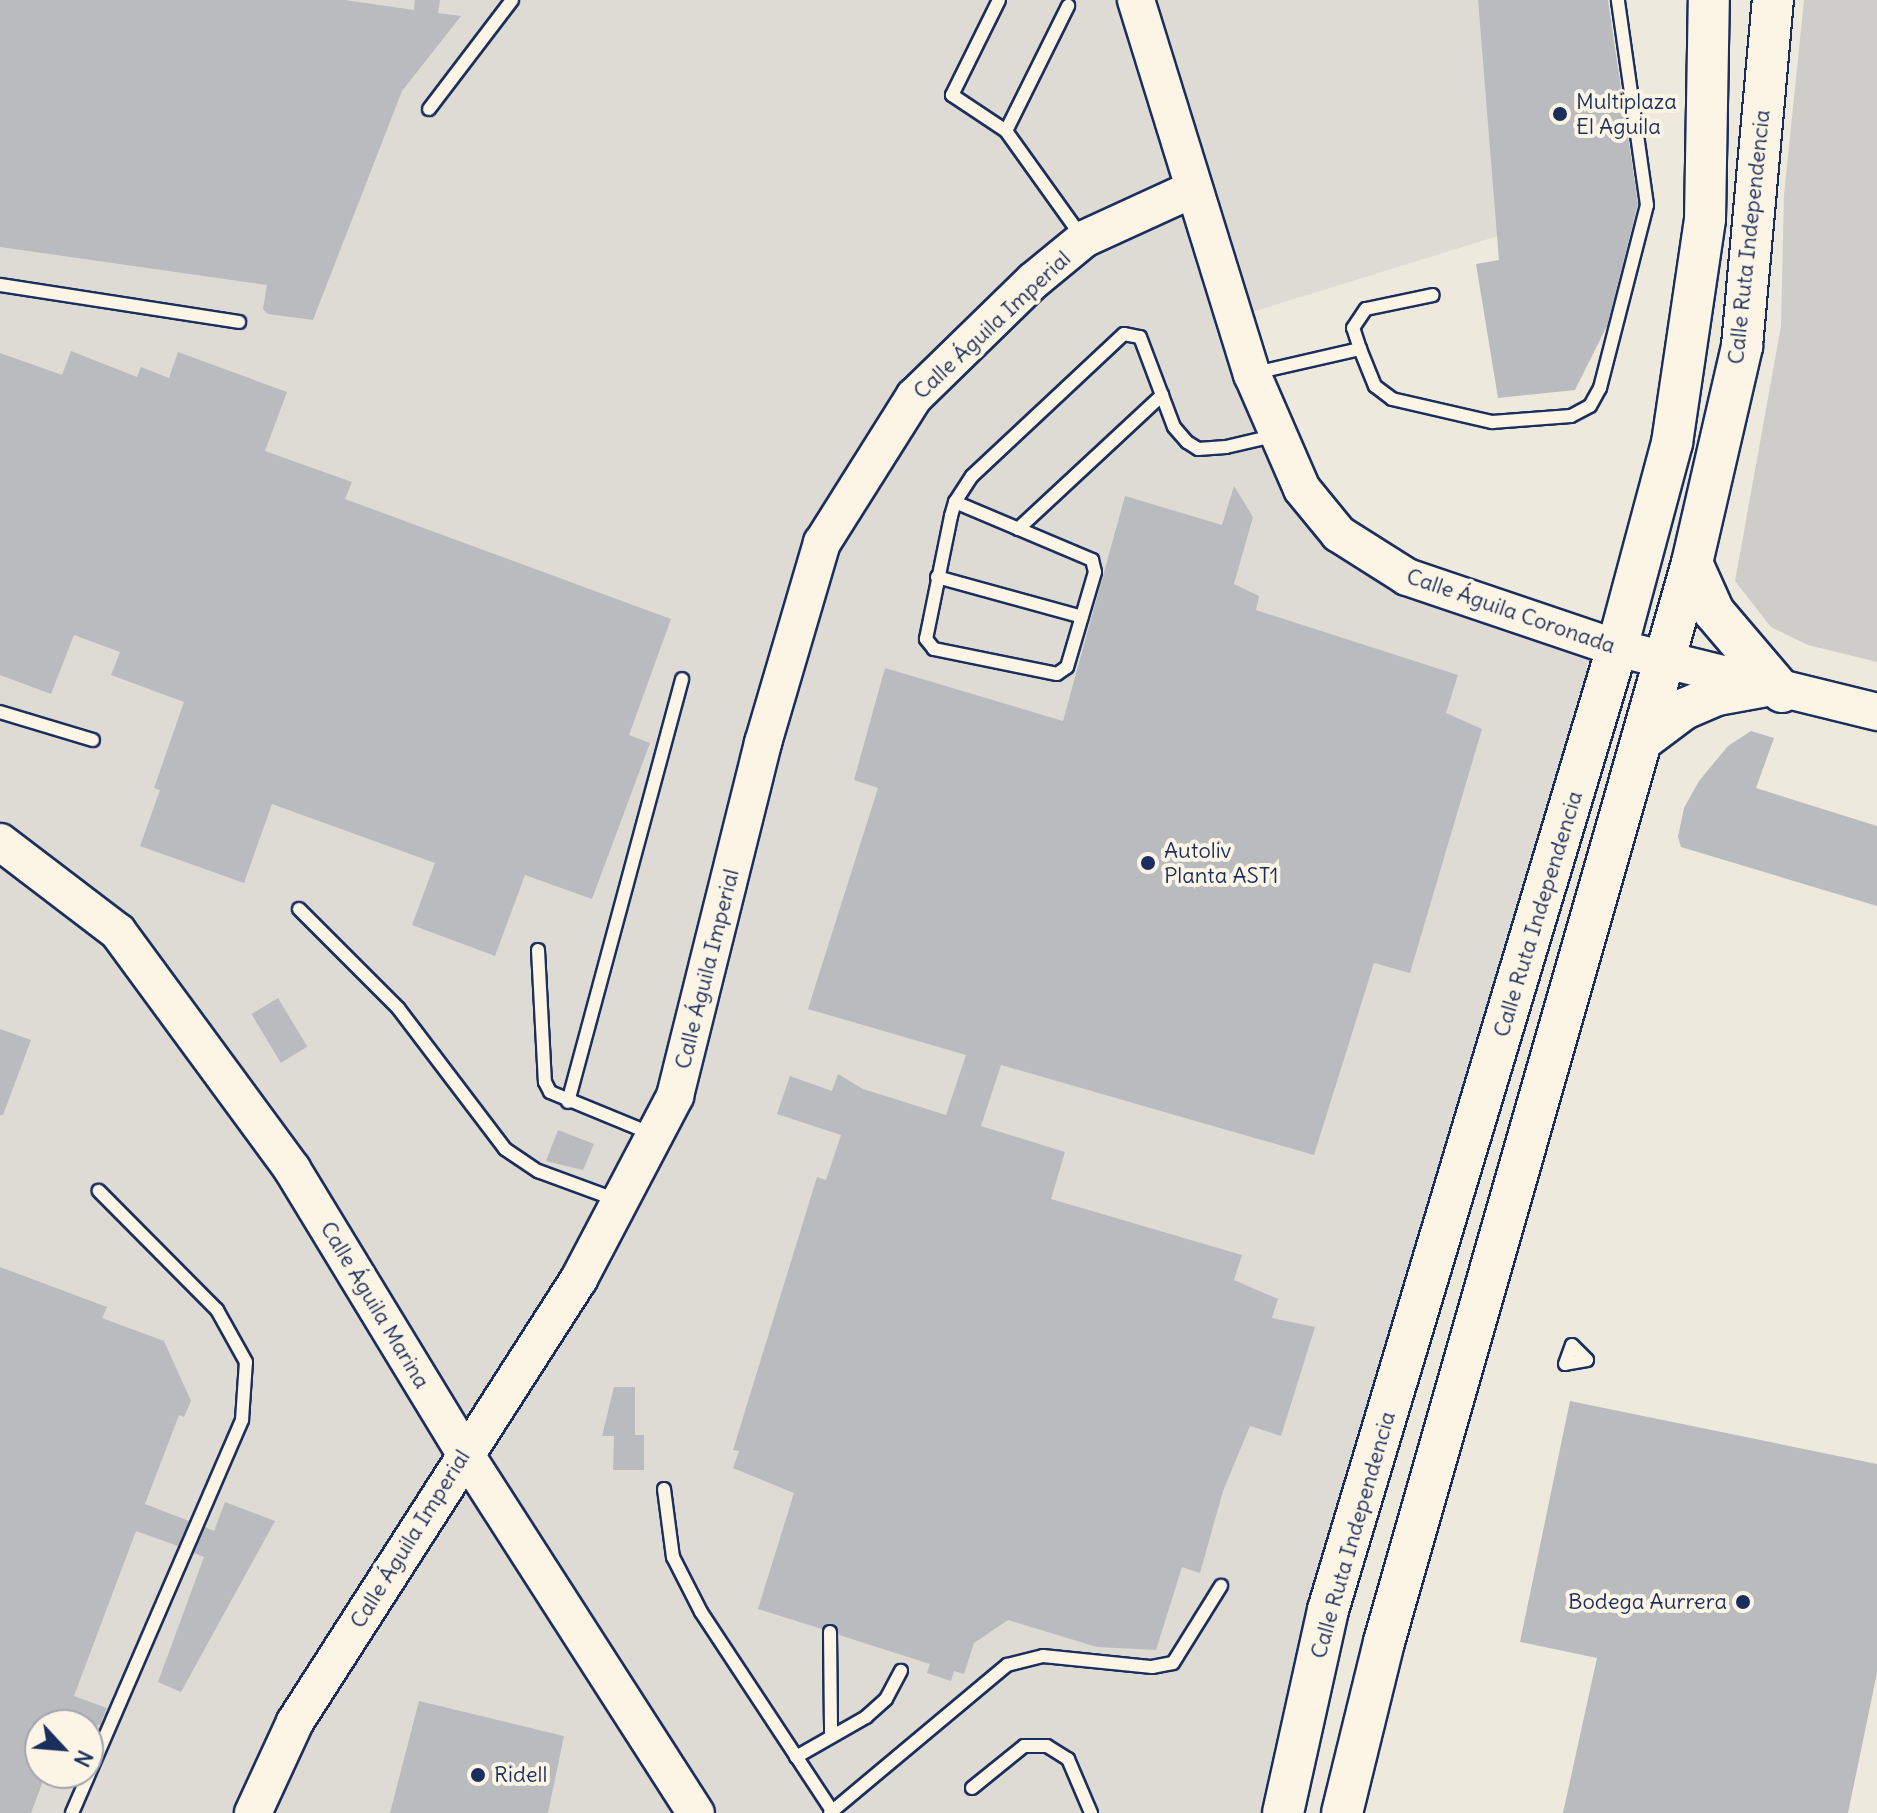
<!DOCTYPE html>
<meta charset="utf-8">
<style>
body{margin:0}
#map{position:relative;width:1877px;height:1813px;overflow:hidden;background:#eee9dd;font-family:Delius,sans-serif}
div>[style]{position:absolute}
.built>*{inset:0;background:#dedbd4}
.green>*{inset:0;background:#cfcdca}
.building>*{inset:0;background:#babbbe;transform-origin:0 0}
.roads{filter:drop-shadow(2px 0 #1b2f5e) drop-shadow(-2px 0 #1b2f5e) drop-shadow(0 2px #1b2f5e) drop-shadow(0 -2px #1b2f5e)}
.lane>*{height:12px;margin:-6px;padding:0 6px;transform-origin:6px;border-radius:6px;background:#fcf5e5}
.secondary>*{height:36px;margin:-18px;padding:0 18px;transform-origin:18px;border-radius:18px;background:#fcf5e5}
.primary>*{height:40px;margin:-20px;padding:0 20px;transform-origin:20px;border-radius:20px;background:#fcf5e5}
.dots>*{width:22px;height:22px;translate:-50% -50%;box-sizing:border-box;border:4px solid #fcf5e5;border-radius:50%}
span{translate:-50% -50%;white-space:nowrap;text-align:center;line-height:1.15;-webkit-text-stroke:8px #fcf5e5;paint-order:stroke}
.poi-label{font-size:22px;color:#1b2f5e}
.left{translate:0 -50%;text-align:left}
.right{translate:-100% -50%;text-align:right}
.street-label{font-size:22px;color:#1b2f5e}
.north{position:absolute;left:24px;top:1709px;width:80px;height:80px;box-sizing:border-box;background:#fcf5e5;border:2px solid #a2a6af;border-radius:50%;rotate:116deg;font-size:22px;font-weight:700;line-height:32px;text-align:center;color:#1b2f5e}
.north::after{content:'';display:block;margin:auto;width:28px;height:36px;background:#1b2f5e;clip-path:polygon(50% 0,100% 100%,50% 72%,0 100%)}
</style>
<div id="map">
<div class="built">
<div style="clip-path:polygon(evenodd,0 0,1478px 0,1498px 236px,1233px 318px,1339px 534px,1617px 648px,1283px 1813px,0 1813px,0 0,40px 1725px,88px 1725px,88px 1773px,40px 1773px,40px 1725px)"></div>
</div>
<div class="green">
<div style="clip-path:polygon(1804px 0,1877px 0,1877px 662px,1808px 645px,1771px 627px,1735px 581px,1781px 326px,1784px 195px)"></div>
</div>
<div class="building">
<div style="clip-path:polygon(0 0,345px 0,414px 10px,415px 0,440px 0,438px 13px,461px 16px,402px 91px,313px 320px,268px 314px,263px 309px,267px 285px,0 247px)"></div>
<div style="clip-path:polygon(1478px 0,1608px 0,1638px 204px,1607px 326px,1575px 390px,1498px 398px,1476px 264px,1499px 260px)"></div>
<div style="clip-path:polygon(71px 351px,137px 377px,141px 367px,169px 378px,178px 352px,287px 392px,265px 451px,352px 482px,345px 499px,671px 619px,629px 735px,650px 743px,592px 899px,525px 875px,495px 956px,412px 925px,435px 863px,272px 804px,244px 883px,140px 846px,160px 790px,154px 788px,184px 702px,111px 675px,120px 652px,74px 635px,51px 694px,0 675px,0 353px,62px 375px)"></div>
<div style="clip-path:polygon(1234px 486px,1253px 517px,1234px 584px,1259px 596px,1256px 610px,1458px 675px,1446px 713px,1482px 729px,1410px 973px,1374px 963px,1314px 1155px,1001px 1065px,981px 1126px,1065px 1152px,1051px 1199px,1242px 1255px,1234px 1280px,1278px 1299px,1272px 1318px,1315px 1327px,1281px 1436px,1250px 1426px,1223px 1491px,1200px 1573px,1182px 1567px,1156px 1650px,1097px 1647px,1008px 1620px,974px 1643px,964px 1674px,954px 1671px,951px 1681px,927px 1673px,930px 1664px,839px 1635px,834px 1624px,822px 1629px,758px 1609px,794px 1493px,733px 1468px,739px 1451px,733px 1450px,817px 1177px,826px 1180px,841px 1135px,777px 1114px,790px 1076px,832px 1091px,838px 1074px,863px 1089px,946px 1115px,966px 1055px,808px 1009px,878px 788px,854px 780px,885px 668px,1063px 721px,1125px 496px,1222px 525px)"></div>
<div style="clip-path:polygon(1751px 731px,1774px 738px,1756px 788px,1877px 826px,1877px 906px,1681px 847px,1678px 837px,1684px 808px,1699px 781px,1728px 746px)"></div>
<div style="left:278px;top:998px;width:57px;height:31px;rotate:59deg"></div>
<div style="clip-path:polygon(0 1029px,31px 1040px,3px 1115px,0 1115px)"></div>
<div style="clip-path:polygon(558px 1130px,594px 1144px,583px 1170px,546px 1161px)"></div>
<div style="clip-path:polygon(0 1267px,107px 1307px,102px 1318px,164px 1341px,191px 1401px,184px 1417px,179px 1415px,145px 1504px,189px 1521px,178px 1546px,136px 1531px,74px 1696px,107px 1708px,100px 1725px,40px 1725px,40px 1773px,46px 1773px,31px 1813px,0 1813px)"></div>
<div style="clip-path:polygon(614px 1387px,635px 1387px,635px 1435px,644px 1435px,644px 1470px,613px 1470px,614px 1436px,602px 1436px)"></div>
<div style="clip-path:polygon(1570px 1401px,1877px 1464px,1877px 1673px,1848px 1813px,1563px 1813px,1597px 1658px,1520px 1642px)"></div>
<div style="clip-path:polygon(225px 1502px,275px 1521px,181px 1692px,158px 1682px,204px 1557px,194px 1553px,205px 1527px,214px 1531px)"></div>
<div style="clip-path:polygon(419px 1701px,564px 1736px,548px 1813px,390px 1813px)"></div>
</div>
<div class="roads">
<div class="lane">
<div style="left:999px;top:0;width:106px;rotate:116.3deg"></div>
<div style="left:952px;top:95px;width:65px;rotate:33.7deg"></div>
<div style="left:1006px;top:131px;width:130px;rotate:54.4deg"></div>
<div style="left:429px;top:109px;width:137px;rotate:-52.7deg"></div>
<div style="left:1006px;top:131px;width:140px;rotate:-63.6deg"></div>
<div style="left:0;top:285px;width:242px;rotate:8.8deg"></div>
<div style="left:1360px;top:349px;width:22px;rotate:-108deg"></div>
<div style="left:1353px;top:328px;width:23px;rotate:-56deg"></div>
<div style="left:1366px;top:309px;width:68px;rotate:-11.8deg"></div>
<div style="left:1255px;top:373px;width:108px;rotate:-12.9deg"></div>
<div style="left:1360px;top:349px;width:40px;rotate:68deg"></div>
<div style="left:1375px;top:386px;width:21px;rotate:37deg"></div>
<div style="left:1392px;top:399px;width:103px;rotate:13deg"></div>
<div style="left:1492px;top:422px;width:79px;rotate:-4.3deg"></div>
<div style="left:1571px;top:416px;width:21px;rotate:-28deg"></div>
<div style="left:1590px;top:406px;width:21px;rotate:-61deg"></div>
<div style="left:1600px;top:388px;width:189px;rotate:-75.6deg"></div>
<div style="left:1647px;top:205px;width:207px;rotate:-98.1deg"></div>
<div style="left:955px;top:502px;width:149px;rotate:22.9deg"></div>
<div style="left:1092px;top:560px;width:12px;rotate:76deg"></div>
<div style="left:1095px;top:572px;width:99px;rotate:106.4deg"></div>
<div style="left:1067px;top:667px;width:12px;rotate:145deg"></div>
<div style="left:1057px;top:674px;width:126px;rotate:-168.5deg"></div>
<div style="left:934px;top:649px;width:13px;rotate:-129deg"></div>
<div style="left:926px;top:639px;width:126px;rotate:-78.5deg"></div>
<div style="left:951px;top:516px;width:15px;rotate:-74deg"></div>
<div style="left:955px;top:502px;width:31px;rotate:-57deg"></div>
<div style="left:972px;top:476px;width:208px;rotate:-43.1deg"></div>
<div style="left:1124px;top:334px;width:16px;rotate:11deg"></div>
<div style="left:1140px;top:337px;width:96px;rotate:69.3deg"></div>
<div style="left:1174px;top:427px;width:20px;rotate:49deg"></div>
<div style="left:1187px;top:442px;width:13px;rotate:32deg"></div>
<div style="left:1198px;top:449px;width:28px;rotate:-4deg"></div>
<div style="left:1226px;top:447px;width:48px;rotate:-13.2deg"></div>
<div style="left:1018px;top:529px;width:197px;rotate:-42.9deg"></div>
<div style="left:937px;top:577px;width:150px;rotate:15.4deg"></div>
<div style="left:0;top:712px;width:97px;rotate:16.8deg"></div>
<div style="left:299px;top:909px;width:140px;rotate:45deg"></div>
<div style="left:398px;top:1008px;width:177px;rotate:52.8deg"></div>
<div style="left:505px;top:1149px;width:40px;rotate:34deg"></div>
<div style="left:538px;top:1171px;width:84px;rotate:20.2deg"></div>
<div style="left:538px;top:950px;width:132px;rotate:87deg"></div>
<div style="left:545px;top:1082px;width:11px;rotate:63deg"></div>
<div style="left:550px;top:1092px;width:110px;rotate:22.4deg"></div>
<div style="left:568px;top:1102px;width:438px;rotate:-74.9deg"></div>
<div style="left:1572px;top:1345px;width:21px;rotate:45deg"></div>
<div style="left:1587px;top:1360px;width:22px;rotate:170deg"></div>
<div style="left:1565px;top:1364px;width:20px;rotate:-70deg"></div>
<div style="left:664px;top:1489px;width:69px;rotate:82.5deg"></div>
<div style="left:673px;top:1557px;width:62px;rotate:63deg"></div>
<div style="left:701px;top:1612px;width:238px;rotate:56.6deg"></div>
<div style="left:830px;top:1632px;width:102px;rotate:89.4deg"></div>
<div style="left:796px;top:1757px;width:81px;rotate:-29.7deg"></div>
<div style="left:866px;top:1717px;width:27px;rotate:-42deg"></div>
<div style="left:886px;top:1699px;width:32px;rotate:-62deg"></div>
<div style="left:972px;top:1788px;width:67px;rotate:-38.9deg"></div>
<div style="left:1024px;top:1746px;width:23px"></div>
<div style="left:1047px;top:1746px;width:25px;rotate:32deg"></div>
<div style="left:1068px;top:1759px;width:59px;rotate:66.9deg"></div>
<div style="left:72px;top:1813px;width:428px;rotate:-66.6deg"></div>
<div style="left:242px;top:1420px;width:58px;rotate:-86.1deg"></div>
<div style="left:246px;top:1362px;width:60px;rotate:-119.1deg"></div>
<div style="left:217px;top:1310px;width:168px;rotate:-134.8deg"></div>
<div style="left:830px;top:1813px;width:231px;rotate:-39.9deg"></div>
<div style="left:1007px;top:1665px;width:37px;rotate:-14deg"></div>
<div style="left:1043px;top:1656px;width:110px;rotate:5.8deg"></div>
<div style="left:1152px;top:1667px;width:21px;rotate:-11deg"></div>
<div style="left:1173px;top:1663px;width:91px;rotate:-58.1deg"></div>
</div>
<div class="secondary">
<div style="left:1136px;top:0;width:392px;rotate:72.8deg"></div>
<div style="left:1252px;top:374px;width:125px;rotate:66.5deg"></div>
<div style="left:1302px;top:489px;width:58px;rotate:50.6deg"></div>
<div style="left:1339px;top:534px;width:80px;rotate:32.3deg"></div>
<div style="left:1407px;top:577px;width:222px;rotate:18.7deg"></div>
<div style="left:1617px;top:648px;width:268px;rotate:13.8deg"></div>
<div style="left:0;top:842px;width:148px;rotate:37.3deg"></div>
<div style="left:118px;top:932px;width:294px;rotate:53.7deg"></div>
<div style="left:292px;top:1169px;width:331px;rotate:58.7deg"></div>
<div style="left:464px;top:1452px;width:429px;rotate:57.3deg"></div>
<div style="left:253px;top:1813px;width:100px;rotate:-65.2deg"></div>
<div style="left:295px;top:1722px;width:526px;rotate:-57.34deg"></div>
<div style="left:579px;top:1279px;width:207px;rotate:-62.3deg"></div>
<div style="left:675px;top:1096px;width:364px;rotate:-76deg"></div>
<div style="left:763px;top:743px;width:209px;rotate:-73.6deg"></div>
<div style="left:822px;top:543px;width:173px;rotate:-57.8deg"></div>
<div style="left:914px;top:397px;width:166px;rotate:-44.3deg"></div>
<div style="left:1033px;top:281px;width:66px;rotate:-39.5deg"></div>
<div style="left:1084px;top:239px;width:118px;rotate:-24.6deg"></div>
</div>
<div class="primary">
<div style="left:1692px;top:563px;width:54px;rotate:65.8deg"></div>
<div style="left:1714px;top:612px;width:105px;rotate:49.6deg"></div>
<div style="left:1644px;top:739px;width:50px;rotate:-36.9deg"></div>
<div style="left:1684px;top:709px;width:36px;rotate:-23deg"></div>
<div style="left:1717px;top:695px;width:46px;rotate:-10.1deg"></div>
<div style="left:1283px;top:1813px;width:208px;rotate:-77.5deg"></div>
<div style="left:1328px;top:1610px;width:1004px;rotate:-73.28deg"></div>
<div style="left:1617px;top:648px;width:212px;rotate:-75deg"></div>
<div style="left:1672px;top:443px;width:226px;rotate:-81.6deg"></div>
<div style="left:1705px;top:219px;width:219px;rotate:-89deg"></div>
<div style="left:1342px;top:1813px;width:176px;rotate:-76.2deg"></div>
<div style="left:1384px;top:1642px;width:1122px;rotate:-74.07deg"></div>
<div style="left:1692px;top:563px;width:223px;rotate:-77deg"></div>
<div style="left:1742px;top:346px;width:347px;rotate:-84.9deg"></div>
</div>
</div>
<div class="dots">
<div style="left:1560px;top:114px;background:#1b2f5e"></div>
<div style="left:1148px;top:863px;background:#1b2f5e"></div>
<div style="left:1743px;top:1602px;background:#1b2f5e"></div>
<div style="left:478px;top:1775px;background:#1b2f5e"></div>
</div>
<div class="poi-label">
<span class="left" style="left:1576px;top:114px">Multiplaza<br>El Aguila</span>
<span class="left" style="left:1164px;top:863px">Autoliv<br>Planta AST1</span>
<span class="right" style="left:1727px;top:1602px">Bodega Aurrera</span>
<span class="left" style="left:494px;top:1775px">Ridell</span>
</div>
<div class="street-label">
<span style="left:1749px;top:237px;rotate:-84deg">Calle Ruta Independencia</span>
<span style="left:992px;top:325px;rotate:-43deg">Calle Águila Imperial</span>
<span style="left:1511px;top:611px;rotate:19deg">Calle Águila Coronada</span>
<span style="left:1538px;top:914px;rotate:-73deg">Calle Ruta Independencia</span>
<span style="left:707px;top:969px;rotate:-76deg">Calle Águila Imperial</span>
<span style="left:375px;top:1305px;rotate:59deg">Calle Águila Marina</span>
<span style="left:1353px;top:1535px;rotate:-74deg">Calle Ruta Independencia</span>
<span style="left:410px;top:1539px;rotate:-58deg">Calle Águila Imperial</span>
</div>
<div class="north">N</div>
</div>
